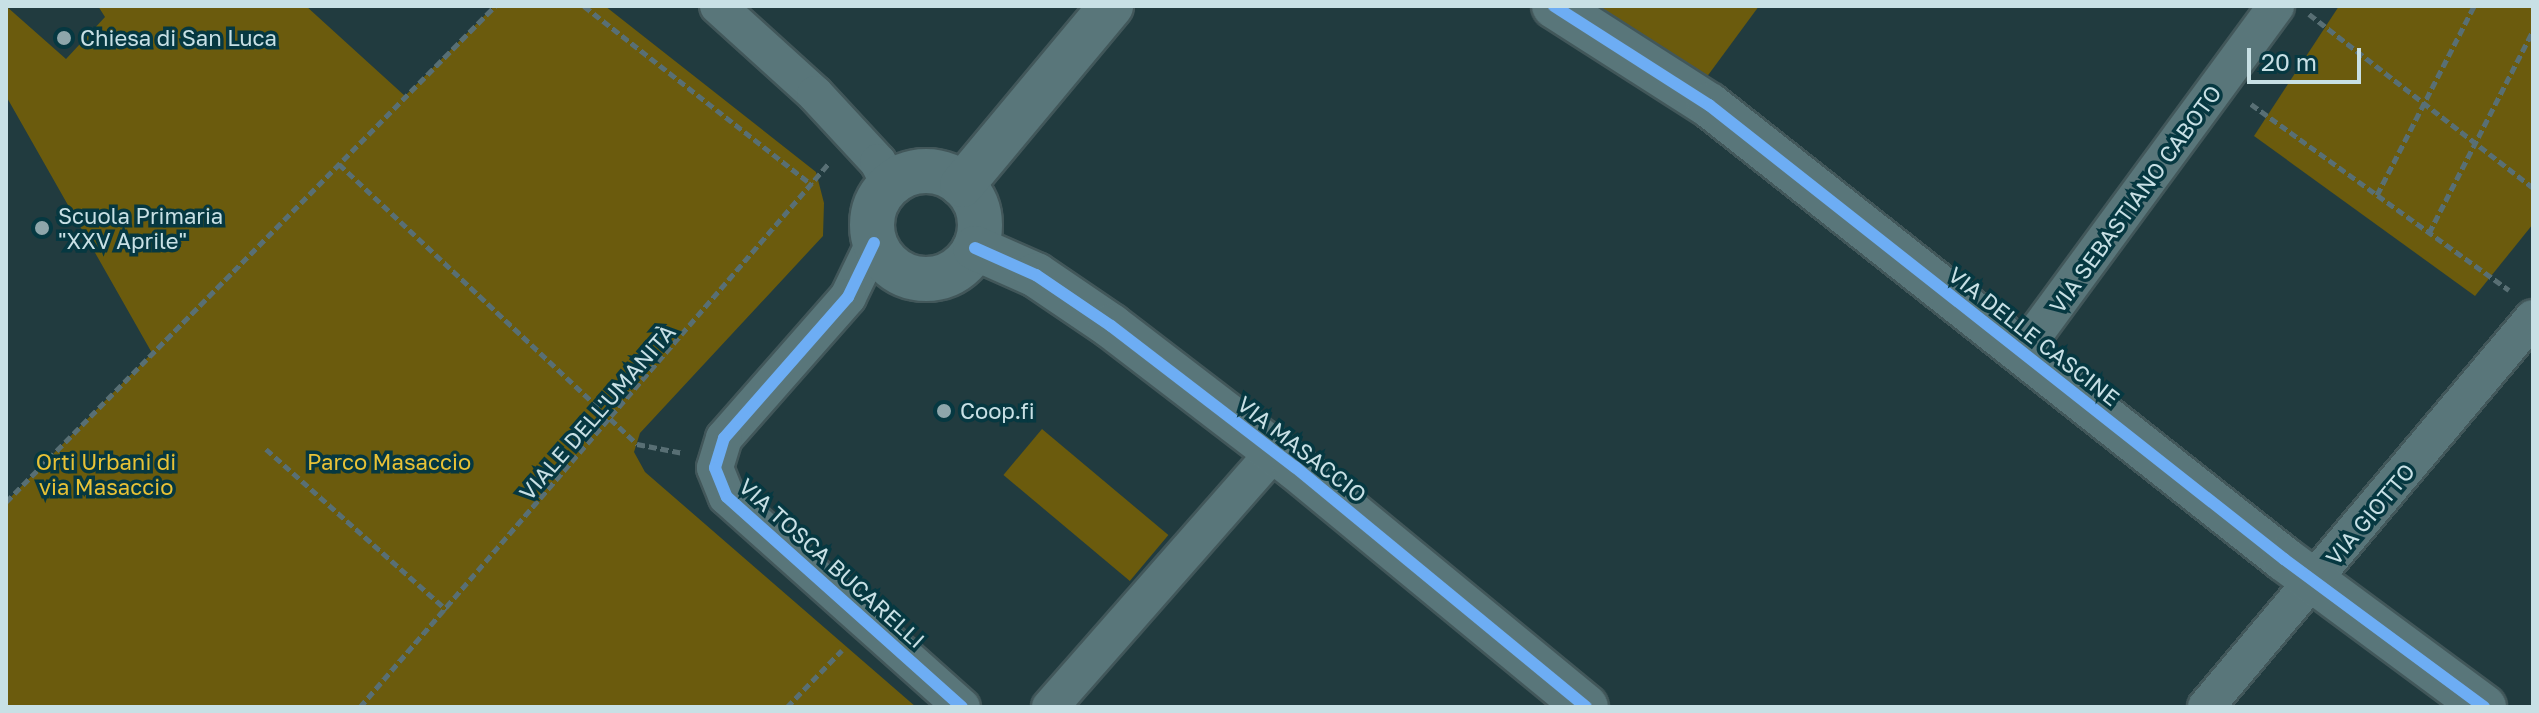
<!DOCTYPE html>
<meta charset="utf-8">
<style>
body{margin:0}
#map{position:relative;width:2539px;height:713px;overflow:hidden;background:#213b3f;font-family:"Golos Text",sans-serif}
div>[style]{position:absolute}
.green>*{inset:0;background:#6b5b0d;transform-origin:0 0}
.path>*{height:5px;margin-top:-2.5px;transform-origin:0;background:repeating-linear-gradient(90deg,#586f74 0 8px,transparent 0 12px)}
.roads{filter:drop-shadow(2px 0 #42575a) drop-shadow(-2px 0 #42575a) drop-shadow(0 2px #42575a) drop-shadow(0 -2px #42575a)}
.minor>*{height:36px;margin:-18px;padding:0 18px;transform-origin:18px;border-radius:18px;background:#59767a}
.tertiary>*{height:44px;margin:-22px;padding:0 22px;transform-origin:22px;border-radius:22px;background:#59767a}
.tertiary>.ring{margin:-22px;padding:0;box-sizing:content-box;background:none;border:44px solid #59767a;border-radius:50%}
.cycleway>*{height:12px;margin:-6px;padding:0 6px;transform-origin:6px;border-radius:6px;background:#6dadf4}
.dots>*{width:22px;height:22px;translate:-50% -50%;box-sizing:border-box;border:4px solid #063841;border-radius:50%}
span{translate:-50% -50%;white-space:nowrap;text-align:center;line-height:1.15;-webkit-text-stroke:7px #063841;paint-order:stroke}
.poi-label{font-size:22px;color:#c8e0e5}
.left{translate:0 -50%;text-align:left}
.street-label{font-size:22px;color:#c8e0e5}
.park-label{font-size:22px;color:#e8c236}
.frame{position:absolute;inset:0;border:8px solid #c8e0e5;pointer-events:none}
.scale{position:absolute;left:2247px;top:48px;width:114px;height:36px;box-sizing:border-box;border:4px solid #c8e0e5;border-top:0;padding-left:10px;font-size:24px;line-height:28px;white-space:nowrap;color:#c8e0e5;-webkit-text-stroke:6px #063841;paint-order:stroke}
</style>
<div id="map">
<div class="green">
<div style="clip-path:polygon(6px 6px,66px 59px,105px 17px,98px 6px,306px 6px,405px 96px,494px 6px,605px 6px,816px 172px,824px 203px,823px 236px,640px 433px,634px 452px,645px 472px,916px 707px,6px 707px,6px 502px,152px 353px,6px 96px)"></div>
<div style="clip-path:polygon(1580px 6px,1759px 6px,1706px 78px)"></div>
<div style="clip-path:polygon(2339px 6px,2533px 6px,2533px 224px,2475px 296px,2254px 136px)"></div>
<div style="left:1042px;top:429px;width:165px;height:60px;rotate:40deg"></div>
</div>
<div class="path">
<div style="left:584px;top:6px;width:290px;rotate:38.1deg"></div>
<div style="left:2309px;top:14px;width:284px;rotate:37.8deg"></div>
<div style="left:2251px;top:104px;width:318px;rotate:35.8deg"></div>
<div style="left:339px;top:164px;width:409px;rotate:43.2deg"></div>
<div style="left:637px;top:444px;width:47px;rotate:11.1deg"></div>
<div style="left:2377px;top:195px;width:212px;rotate:-62.8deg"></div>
<div style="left:2429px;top:233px;width:227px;rotate:-62.8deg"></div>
<div style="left:266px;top:449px;width:242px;rotate:41.7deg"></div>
<div style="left:6px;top:502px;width:697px;rotate:-45.41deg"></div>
<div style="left:360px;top:707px;width:718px;rotate:-49.23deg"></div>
<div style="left:787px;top:707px;width:79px;rotate:-46deg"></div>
</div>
<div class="roads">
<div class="minor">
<div style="left:718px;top:6px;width:131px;rotate:42.2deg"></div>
<div style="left:815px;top:94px;width:93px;rotate:47.2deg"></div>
<div style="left:878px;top:162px;width:25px;rotate:63deg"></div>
<div style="left:874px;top:243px;width:60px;rotate:115.7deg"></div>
<div style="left:848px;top:297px;width:188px;rotate:131.3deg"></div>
<div style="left:724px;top:438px;width:31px;rotate:107deg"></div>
<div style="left:715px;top:468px;width:31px;rotate:68deg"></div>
<div style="left:727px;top:497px;width:315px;rotate:41.8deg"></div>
<div style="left:2022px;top:352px;width:429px;rotate:-53.7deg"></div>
<div style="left:1050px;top:707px;width:341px;rotate:-48.7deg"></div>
<div style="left:2206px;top:707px;width:508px;rotate:-49.95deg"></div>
</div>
<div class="tertiary">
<div style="left:1554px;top:6px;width:184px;rotate:32.6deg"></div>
<div style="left:1709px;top:105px;width:733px;rotate:38.29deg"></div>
<div style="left:2284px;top:559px;width:249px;rotate:36.5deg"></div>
<div class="ring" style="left:872px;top:171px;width:64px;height:64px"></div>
<div style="left:962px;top:185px;width:233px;rotate:-50.2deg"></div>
<div style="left:975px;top:248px;width:67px;rotate:23.9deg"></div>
<div style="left:1036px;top:275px;width:91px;rotate:34.2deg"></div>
<div style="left:1111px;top:326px;width:232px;rotate:37.5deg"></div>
<div style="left:1295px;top:467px;width:377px;rotate:39.5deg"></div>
</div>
</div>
<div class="cycleway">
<div style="left:1554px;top:6px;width:184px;rotate:32.6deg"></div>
<div style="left:1709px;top:105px;width:733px;rotate:38.29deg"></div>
<div style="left:2284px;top:559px;width:249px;rotate:36.5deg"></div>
<div style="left:874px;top:243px;width:60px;rotate:115.7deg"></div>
<div style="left:848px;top:297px;width:188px;rotate:131.3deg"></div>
<div style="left:724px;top:438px;width:31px;rotate:107deg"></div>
<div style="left:715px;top:468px;width:31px;rotate:68deg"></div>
<div style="left:727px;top:497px;width:315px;rotate:41.8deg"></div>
<div style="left:975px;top:248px;width:67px;rotate:23.9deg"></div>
<div style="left:1036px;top:275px;width:91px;rotate:34.2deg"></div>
<div style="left:1111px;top:326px;width:232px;rotate:37.5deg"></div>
<div style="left:1295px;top:467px;width:377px;rotate:39.5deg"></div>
</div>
<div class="dots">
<div style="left:64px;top:38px;background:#8ea6ab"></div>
<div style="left:42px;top:228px;background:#8ea6ab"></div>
<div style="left:944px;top:411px;background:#8ea6ab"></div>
</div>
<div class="poi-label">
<span class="left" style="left:80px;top:38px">Chiesa di San Luca</span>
<span class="left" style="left:58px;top:228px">Scuola Primaria<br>"XXV Aprile"</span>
<span class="left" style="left:960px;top:411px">Coop.fi</span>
</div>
<div class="street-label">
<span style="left:2135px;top:199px;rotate:-54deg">VIA SEBASTIANO CABOTO</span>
<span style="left:2034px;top:336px;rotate:38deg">VIA DELLE CASCINE</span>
<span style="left:597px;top:412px;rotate:-49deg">VIALE DELL'UMANITÀ</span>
<span style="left:1302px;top:449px;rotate:38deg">VIA MASACCIO</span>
<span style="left:2370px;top:514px;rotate:-50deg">VIA GIOTTO</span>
<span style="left:832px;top:563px;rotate:42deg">VIA TOSCA BUCARELLI</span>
</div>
<div class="park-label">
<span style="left:106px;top:474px">Orti Urbani di<br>via Masaccio</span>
<span style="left:389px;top:462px">Parco Masaccio</span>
</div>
<div class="frame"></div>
<div class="scale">20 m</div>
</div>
